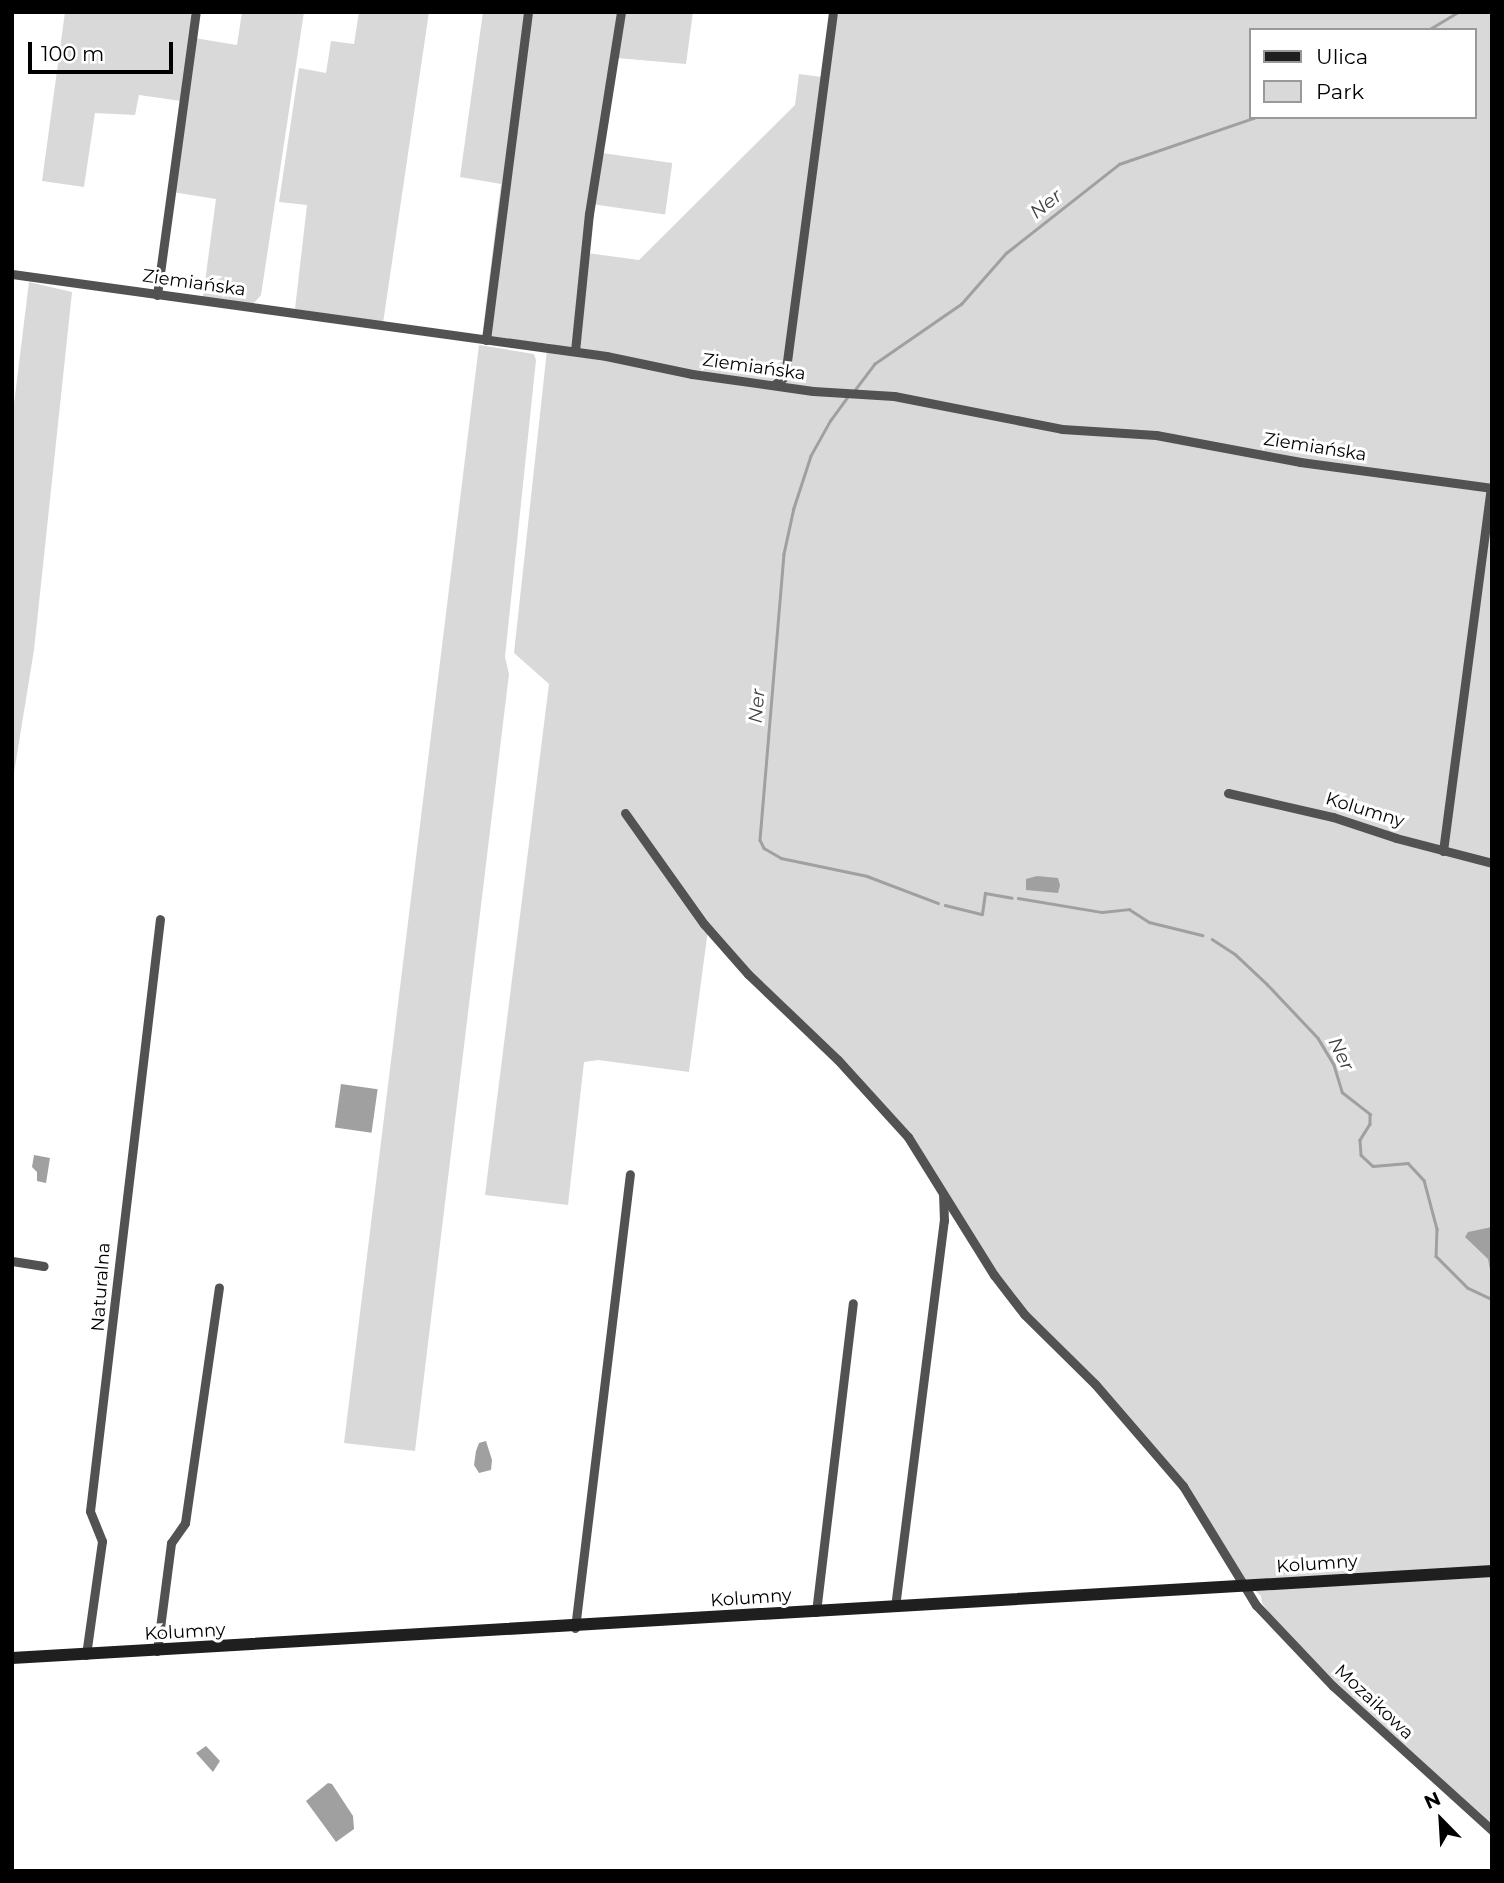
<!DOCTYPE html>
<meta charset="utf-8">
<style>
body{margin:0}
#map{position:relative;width:1504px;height:1883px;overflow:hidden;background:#fff;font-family:Montserrat,sans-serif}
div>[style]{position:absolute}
.green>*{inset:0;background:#d9d9d9;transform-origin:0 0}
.water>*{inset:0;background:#a0a0a0;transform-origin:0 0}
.stream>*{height:2.5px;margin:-1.25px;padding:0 1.25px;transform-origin:1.25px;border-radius:1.25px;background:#a0a0a0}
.street>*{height:9px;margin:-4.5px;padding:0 4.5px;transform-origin:4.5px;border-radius:4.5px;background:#525252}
.secondary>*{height:12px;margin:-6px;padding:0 6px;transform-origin:6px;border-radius:6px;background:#1f1f1f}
span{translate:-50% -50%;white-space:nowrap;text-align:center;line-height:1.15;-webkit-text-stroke:6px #fff;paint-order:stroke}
.street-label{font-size:18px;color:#000}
.water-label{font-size:19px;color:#414141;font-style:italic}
.frame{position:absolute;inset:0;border:14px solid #000;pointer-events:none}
.legend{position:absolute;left:1249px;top:28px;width:228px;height:91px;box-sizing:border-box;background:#fff;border:2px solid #999;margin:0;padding:9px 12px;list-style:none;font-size:21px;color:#000}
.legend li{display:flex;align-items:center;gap:14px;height:35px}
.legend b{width:35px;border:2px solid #999}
.north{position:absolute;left:1406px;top:1785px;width:70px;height:70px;-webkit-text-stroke:5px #fff;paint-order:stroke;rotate:336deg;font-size:19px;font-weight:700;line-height:28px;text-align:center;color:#000}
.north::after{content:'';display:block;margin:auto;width:24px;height:32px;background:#000;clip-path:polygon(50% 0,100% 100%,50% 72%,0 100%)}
.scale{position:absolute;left:28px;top:42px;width:145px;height:32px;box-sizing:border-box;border:4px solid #000;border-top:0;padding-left:9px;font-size:21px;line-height:24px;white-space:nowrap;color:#000;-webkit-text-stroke:5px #fff;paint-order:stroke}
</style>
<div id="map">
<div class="green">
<div style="clip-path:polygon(65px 12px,193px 12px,181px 101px,139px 95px,135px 115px,95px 113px,84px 187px,42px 181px)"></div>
<div style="clip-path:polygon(242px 12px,304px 12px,261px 295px,253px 304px,203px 297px,216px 199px,172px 192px,194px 38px,237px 45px)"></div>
<div style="clip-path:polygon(359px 12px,429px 12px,383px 323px,295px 309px,307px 205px,279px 202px,299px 68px,326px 73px,331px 41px,354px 44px)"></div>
<div style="clip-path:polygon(evenodd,483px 12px,620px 12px,574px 324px,587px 253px,639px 260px,795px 105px,799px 74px,822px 77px,834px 12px,1492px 12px,1492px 1824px,1349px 1695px,1279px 1626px,1262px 1603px,1261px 1596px,1239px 1576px,1194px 1499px,996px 1276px,916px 1148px,708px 930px,689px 1072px,598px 1060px,584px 1062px,568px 1205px,485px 1195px,549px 684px,514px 653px,547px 350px,553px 344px,482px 337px,501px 184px,460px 177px,483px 12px,1250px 30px,1474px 30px,1474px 117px,1250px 117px,1250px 30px)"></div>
<div style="clip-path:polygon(624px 12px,693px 12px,686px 64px,617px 58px)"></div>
<div style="left:602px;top:153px;width:71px;height:52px;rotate:8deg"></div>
<div style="clip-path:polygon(29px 282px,72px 292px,34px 650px,12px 785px,12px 420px)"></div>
<div style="clip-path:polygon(479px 345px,534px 354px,536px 360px,505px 657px,509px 674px,415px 1451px,344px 1443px)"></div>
</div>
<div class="water">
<div style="clip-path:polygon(1037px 876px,1058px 878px,1060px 885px,1058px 893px,1026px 890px,1026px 879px)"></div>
<div style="left:341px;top:1084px;width:37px;height:44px;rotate:8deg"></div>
<div style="clip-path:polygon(34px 1155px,50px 1158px,46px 1183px,37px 1181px,37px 1172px,32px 1167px)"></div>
<div style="clip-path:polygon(1492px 1227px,1492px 1280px,1488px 1259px,1465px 1237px,1468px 1232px)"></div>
<div style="clip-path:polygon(486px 1441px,492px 1460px,491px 1470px,479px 1473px,474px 1465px,476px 1451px,479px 1443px)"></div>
<div style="clip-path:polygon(206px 1746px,220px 1761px,213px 1772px,196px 1753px)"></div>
<div style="clip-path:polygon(328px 1783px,332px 1784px,353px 1816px,354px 1829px,336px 1842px,306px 1801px)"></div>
</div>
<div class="stream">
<div style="left:1428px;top:30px;width:35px;rotate:-31deg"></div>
<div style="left:854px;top:391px;width:34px;rotate:-53deg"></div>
<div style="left:874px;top:364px;width:106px;rotate:-34.6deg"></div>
<div style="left:961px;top:304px;width:68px;rotate:-48.6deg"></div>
<div style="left:1006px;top:253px;width:144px;rotate:-38.2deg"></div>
<div style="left:1119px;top:164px;width:145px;rotate:-18.9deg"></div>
<div style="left:848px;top:397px;width:29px;rotate:126deg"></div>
<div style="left:831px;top:420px;width:41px;rotate:119.1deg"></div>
<div style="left:811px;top:456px;width:55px;rotate:108.1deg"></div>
<div style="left:794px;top:508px;width:47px;rotate:102.3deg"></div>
<div style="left:784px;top:554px;width:287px;rotate:94.8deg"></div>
<div style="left:760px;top:840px;width:9px;rotate:63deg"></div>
<div style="left:764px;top:848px;width:20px;rotate:30deg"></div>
<div style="left:781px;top:858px;width:88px;rotate:11.8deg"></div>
<div style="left:867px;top:876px;width:76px;rotate:20.8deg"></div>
<div style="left:1018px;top:898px;width:85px;rotate:9.5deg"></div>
<div style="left:1102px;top:912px;width:27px;rotate:-6deg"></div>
<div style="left:1129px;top:909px;width:24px;rotate:33deg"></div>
<div style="left:1149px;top:922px;width:55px;rotate:13.8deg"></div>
<div style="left:945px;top:905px;width:38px;rotate:14deg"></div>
<div style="left:982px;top:914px;width:21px;rotate:-82deg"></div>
<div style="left:985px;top:893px;width:27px;rotate:10deg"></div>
<div style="left:1212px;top:939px;width:27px;rotate:33deg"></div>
<div style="left:1235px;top:954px;width:44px;rotate:43.2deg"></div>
<div style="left:1267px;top:984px;width:74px;rotate:46.6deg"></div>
<div style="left:1318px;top:1038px;width:31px;rotate:59deg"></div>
<div style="left:1334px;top:1065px;width:28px;rotate:73deg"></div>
<div style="left:1342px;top:1092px;width:36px;rotate:38deg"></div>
<div style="left:1370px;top:1114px;width:10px;rotate:90deg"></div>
<div style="left:1370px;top:1124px;width:19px;rotate:122deg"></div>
<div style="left:1360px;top:1140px;width:15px;rotate:86deg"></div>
<div style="left:1361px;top:1155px;width:16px;rotate:43deg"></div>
<div style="left:1373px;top:1166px;width:35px;rotate:-5deg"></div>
<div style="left:1408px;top:1163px;width:23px;rotate:47deg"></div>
<div style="left:1424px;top:1180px;width:51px;rotate:75.1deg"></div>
<div style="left:1437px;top:1229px;width:27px;rotate:92deg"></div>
<div style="left:1436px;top:1256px;width:45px;rotate:45deg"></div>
<div style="left:1468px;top:1288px;width:26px;rotate:25deg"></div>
</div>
<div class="street">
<div style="left:12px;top:274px;width:600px;rotate:7.86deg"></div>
<div style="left:606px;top:356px;width:88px;rotate:11.8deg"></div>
<div style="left:692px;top:374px;width:122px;rotate:8deg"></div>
<div style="left:813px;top:391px;width:81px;rotate:3.5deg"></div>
<div style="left:894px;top:396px;width:171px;rotate:11.1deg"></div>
<div style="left:1062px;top:429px;width:94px;rotate:3.7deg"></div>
<div style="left:1156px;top:435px;width:147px;rotate:10.6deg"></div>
<div style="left:1300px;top:462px;width:194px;rotate:7.7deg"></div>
<div style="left:157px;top:295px;width:286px;rotate:-82.2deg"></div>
<div style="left:486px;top:340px;width:331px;rotate:-82.7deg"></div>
<div style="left:575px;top:351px;width:138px;rotate:-84.2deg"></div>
<div style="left:589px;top:214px;width:205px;rotate:-81deg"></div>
<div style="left:775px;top:384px;width:10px;rotate:-37deg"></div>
<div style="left:783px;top:378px;width:9px;rotate:-72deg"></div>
<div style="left:786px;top:369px;width:360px;rotate:-82.5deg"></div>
<div style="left:1228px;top:793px;width:108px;rotate:12.9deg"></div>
<div style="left:1333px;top:817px;width:66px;rotate:18.4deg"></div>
<div style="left:1396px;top:838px;width:99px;rotate:14.6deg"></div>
<div style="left:625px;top:813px;width:136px;rotate:54.6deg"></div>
<div style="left:704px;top:924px;width:67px;rotate:48.7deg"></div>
<div style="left:748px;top:974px;width:124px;rotate:43.7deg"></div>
<div style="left:838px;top:1060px;width:104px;rotate:47.7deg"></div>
<div style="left:908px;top:1137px;width:163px;rotate:58.1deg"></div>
<div style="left:994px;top:1275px;width:49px;rotate:52.4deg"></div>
<div style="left:1024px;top:1314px;width:100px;rotate:44.6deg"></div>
<div style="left:1095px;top:1384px;width:135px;rotate:49.2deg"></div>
<div style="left:1183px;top:1486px;width:140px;rotate:58.5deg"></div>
<div style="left:1256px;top:1605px;width:112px;rotate:46.5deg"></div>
<div style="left:1333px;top:1686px;width:215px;rotate:42.2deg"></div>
<div style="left:1443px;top:851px;width:366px;rotate:-82.5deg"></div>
<div style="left:12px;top:1261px;width:32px;rotate:9deg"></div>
<div style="left:895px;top:1607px;width:389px;rotate:-82.8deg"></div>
<div style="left:944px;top:1221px;width:26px;rotate:-92deg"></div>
<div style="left:816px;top:1612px;width:311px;rotate:-83.2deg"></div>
<div style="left:575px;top:1628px;width:457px;rotate:-83.1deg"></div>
<div style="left:157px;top:1651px;width:109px;rotate:-82.6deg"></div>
<div style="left:171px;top:1543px;width:24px;rotate:-55deg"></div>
<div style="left:185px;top:1523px;width:238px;rotate:-81.8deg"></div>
<div style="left:86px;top:1655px;width:115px;rotate:-82deg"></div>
<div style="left:102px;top:1541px;width:32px;rotate:-112deg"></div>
<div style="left:90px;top:1511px;width:596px;rotate:-83.26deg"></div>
</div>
<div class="secondary">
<div style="left:12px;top:1658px;width:1483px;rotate:-3.36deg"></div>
</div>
<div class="street-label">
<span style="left:194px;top:283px;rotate:8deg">Ziemiańska</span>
<span style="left:754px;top:367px;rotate:8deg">Ziemiańska</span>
<span style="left:1315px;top:447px;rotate:9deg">Ziemiańska</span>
<span style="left:1365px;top:810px;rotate:17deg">Kolumny</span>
<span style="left:101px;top:1287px;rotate:-86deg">Naturalna</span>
<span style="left:1317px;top:1564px;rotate:-4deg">Kolumny</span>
<span style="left:751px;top:1598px;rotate:-4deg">Kolumny</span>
<span style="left:185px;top:1632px;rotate:-3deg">Kolumny</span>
<span style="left:1374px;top:1702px;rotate:43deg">Mozaikowa</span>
</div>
<div class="water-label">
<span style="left:1046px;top:204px;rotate:-38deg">Ner</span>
<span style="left:757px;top:706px;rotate:-85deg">Ner</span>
<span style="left:1341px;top:1054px;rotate:64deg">Ner</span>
</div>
<div class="frame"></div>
<ul class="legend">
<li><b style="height:9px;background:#1f1f1f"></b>Ulica</li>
<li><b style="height:19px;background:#d9d9d9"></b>Park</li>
</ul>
<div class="north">N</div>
<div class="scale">100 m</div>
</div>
